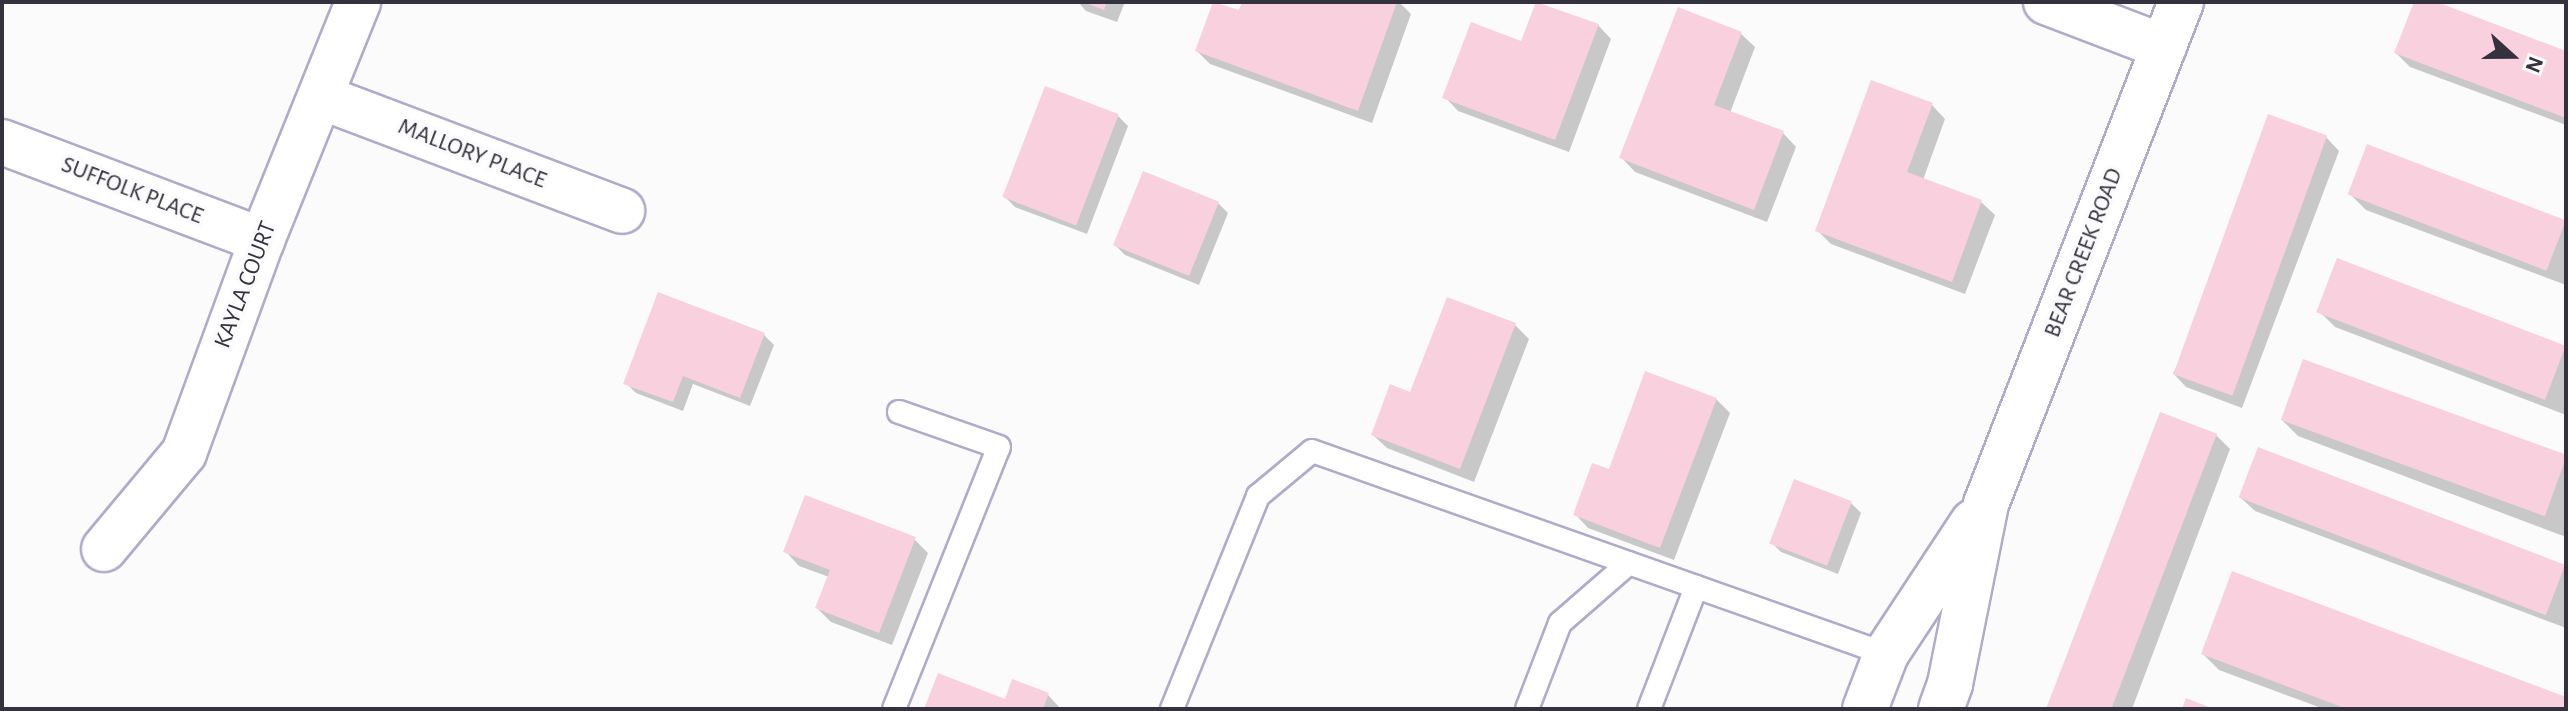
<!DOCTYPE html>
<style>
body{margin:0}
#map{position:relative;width:2568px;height:711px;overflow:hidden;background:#fbfbfb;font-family:"Alegreya Sans",sans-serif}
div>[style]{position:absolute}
.shadow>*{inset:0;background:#0003}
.building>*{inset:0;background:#f9d0dd;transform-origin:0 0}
.roads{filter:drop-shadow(2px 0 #b0aacb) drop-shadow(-2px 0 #b0aacb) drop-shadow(0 2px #b0aacb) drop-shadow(0 -2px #b0aacb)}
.service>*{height:22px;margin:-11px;padding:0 11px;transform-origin:11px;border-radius:11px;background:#fff}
.minor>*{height:44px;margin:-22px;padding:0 22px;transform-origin:22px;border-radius:22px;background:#fff}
.tertiary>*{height:44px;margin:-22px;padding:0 22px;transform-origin:22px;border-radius:22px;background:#fff}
span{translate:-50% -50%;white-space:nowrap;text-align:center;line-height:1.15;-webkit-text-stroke:7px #fbfbfb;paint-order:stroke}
.street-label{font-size:24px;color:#353240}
.frame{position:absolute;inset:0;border:4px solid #353240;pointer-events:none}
.north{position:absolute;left:2472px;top:16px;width:80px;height:80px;-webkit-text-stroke:6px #fbfbfb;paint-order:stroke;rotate:111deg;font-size:22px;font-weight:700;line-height:32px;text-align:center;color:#353240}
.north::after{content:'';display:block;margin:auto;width:28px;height:36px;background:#353240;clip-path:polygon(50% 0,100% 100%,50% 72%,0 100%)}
</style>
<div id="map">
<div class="shadow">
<div style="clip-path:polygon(1078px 2px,1125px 2px,1117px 22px,1086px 11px)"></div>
<div style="clip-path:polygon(1245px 2px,1399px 2px,1411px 14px,1372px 123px,1210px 64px,1197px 51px,1241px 13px)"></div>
<div style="clip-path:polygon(2416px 2px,2431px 2px,2566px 53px,2566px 125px,2410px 67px,2396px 53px)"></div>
<div style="clip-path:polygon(1538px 3px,1598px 25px,1611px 39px,1569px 152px,1458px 111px,1445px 97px,1523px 43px)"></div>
<div style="clip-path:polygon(1741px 34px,1755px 47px,1730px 113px,1783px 133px,1796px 147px,1767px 222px,1635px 172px,1622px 158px)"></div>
<div style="clip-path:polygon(1932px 105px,1945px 119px,1923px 180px,1981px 202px,1995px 215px,1965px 294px,1831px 244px,1817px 230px)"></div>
<div style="clip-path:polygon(1118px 116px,1128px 126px,1087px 234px,1015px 207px,1005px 197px)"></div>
<div style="clip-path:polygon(2326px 137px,2339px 151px,2242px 408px,2186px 387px,2173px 373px)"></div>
<div style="clip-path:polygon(2350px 194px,2566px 221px,2566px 285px,2366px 210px)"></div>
<div style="clip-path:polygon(1218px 203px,1228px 213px,1199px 285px,1125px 255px,1115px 245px)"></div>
<div style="clip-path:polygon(2319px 311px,2566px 346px,2566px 415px,2335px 327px)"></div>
<div style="clip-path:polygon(1515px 325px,1529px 339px,1474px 482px,1387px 448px,1373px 435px,1411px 395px)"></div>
<div style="clip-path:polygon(764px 335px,774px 345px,750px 406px,693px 384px,683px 411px,636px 393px,626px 383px)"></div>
<div style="clip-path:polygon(1716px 399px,1730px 413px,1674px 560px,1588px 528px,1575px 514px,1610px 471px)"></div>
<div style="clip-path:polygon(2282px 420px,2566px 459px,2566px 537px,2298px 436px)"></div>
<div style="clip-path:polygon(2216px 435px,2230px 449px,2132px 709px,2051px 709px)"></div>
<div style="clip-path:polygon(1795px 481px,1851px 503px,1861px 513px,1838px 574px,1781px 552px,1771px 542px)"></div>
<div style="clip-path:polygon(2241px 498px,2566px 565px,2566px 628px,2255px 511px)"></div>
<div style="clip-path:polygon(914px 539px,928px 553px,892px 645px,831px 622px,817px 608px,829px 577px,799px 566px,786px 552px)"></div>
<div style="clip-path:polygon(2203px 654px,2566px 699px,2566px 709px,2324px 709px,2219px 670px)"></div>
<div style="clip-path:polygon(1048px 695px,1061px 709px,926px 709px)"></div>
</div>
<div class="building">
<div style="clip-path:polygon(1083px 2px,1107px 2px,1104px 10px)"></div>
<div style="clip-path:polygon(1213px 2px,1239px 10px,1242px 2px,1397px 2px,1358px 111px,1195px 51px)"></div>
<div style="clip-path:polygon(1536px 2px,1599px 24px,1555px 140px,1442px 98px,1471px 22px,1521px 41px)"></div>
<div style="clip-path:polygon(2414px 2px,2437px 2px,2566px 51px,2566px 118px,2394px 53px)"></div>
<div style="clip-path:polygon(1678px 7px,1742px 32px,1714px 105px,1784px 131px,1754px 210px,1619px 158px)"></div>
<div style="clip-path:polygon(1871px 80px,1933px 103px,1907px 172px,1982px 200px,1952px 282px,1815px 231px)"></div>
<div style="left:1045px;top:86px;width:79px;height:119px;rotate:21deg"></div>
<div style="left:2268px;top:114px;width:63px;height:277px;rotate:20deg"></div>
<div style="left:2367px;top:144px;width:213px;height:54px;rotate:21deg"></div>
<div style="left:1143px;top:171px;width:82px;height:80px;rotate:22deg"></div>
<div style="left:2337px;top:258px;width:245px;height:58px;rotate:21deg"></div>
<div style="clip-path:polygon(658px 292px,765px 333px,740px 398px,683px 376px,673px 402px,623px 384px)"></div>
<div style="clip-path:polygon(1447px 297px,1516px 323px,1460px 469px,1371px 435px,1390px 384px,1410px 392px)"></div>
<div style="left:2303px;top:359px;width:281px;height:65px;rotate:20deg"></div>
<div style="clip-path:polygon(1645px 371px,1717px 398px,1660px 548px,1573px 515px,1592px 463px,1609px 469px)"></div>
<div style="left:2160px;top:412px;width:61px;height:317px;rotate:21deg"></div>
<div style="left:2258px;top:447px;width:329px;height:54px;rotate:21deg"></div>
<div style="left:1794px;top:479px;width:62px;height:69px;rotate:21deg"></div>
<div style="clip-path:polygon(805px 495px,916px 537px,879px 633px,815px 608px,830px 570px,783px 552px)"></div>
<div style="clip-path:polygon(2232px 571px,2566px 697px,2566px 709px,2347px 709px,2201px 654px)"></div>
<div style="clip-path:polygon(938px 673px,1005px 699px,1012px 679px,1049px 693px,1043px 709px,924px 709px)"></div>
<div style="clip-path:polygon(2186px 698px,2214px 709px,2182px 709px)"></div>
</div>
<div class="roads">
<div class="service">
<div style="left:894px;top:709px;width:282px;rotate:-68.2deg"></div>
<div style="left:999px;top:447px;width:106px;rotate:-160.7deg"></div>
<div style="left:1172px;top:709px;width:230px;rotate:-68deg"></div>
<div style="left:1258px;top:496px;width:70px;rotate:-39.8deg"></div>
<div style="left:1312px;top:451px;width:609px;rotate:19.48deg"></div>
<div style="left:1527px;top:709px;width:92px;rotate:-69deg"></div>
<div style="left:1560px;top:623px;width:91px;rotate:-41deg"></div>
<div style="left:1649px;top:709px;width:131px;rotate:-68.9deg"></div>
</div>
<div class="minor">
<div style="left:2046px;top:2px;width:126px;rotate:20.9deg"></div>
<div style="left:321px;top:97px;width:322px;rotate:20.7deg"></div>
<div style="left:2px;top:142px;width:278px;rotate:20.7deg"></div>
<div style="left:104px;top:549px;width:125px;rotate:-50.2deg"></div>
<div style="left:184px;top:453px;width:227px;rotate:-69.9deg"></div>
<div style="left:262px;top:240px;width:257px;rotate:-68deg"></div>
</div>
<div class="tertiary">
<div style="left:1865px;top:709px;width:59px;rotate:-69.1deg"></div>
<div style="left:1886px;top:654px;width:158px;rotate:-56.6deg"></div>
<div style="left:1941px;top:709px;width:27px;rotate:-70deg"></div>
<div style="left:1950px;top:684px;width:184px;rotate:-78.7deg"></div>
<div style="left:1986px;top:504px;width:539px;rotate:-68.77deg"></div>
</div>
</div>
<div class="street-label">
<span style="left:472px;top:154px;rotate:21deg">MALLORY PLACE</span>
<span style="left:132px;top:191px;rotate:21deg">SUFFOLK PLACE</span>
<span style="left:2084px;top:253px;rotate:-69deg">BEAR CREEK ROAD</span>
<span style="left:246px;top:285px;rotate:-69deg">KAYLA COURT</span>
</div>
<div class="frame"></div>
<div class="north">N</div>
</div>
